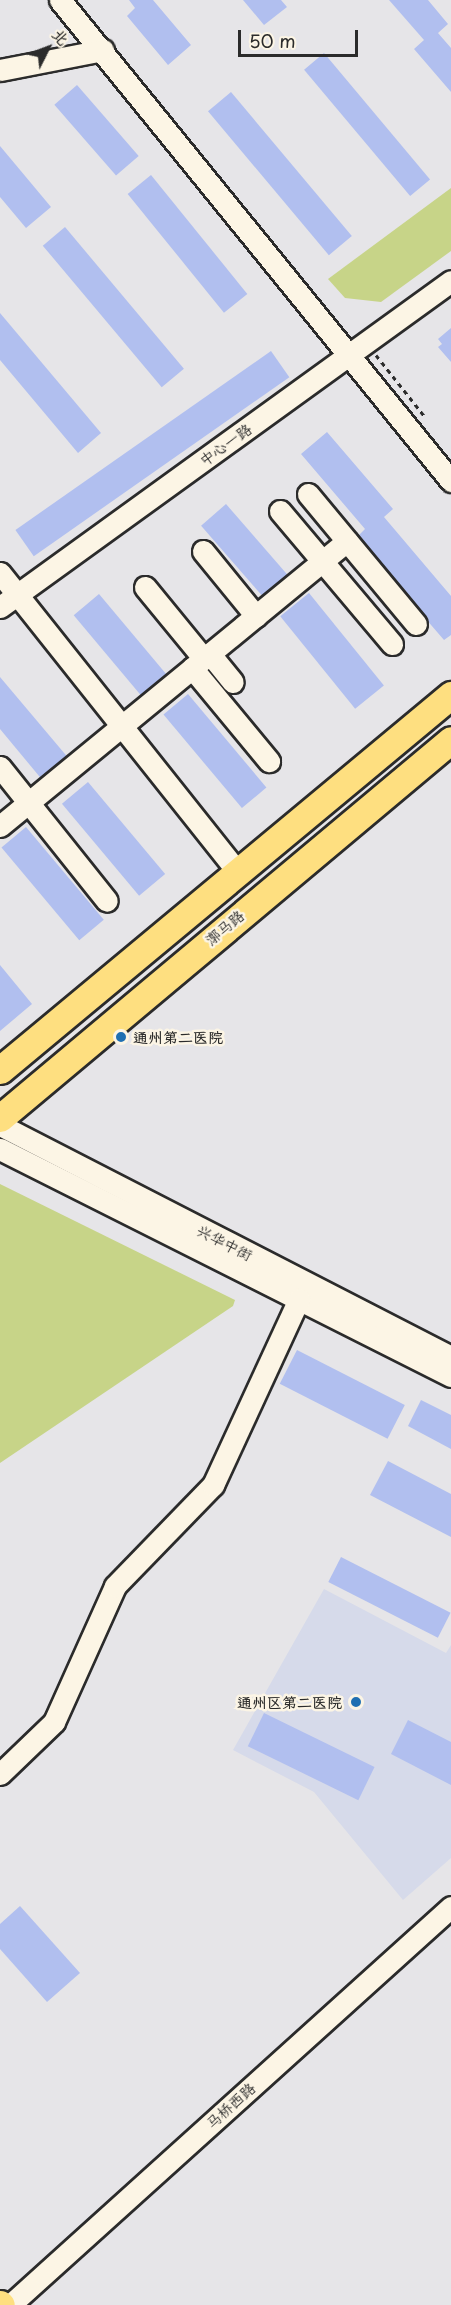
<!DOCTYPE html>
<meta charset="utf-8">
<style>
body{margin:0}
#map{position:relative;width:451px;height:2305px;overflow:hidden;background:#e6e5e8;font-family:"Playpen Sans","LXGW WenKai TC",sans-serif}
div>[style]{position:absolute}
.built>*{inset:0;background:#d6daea}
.green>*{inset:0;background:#c7d488}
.building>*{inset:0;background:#b1bfef;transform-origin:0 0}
.path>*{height:3px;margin-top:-1.5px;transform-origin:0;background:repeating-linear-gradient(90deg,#2b2b2b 0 4.5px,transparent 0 9px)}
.roads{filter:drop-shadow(2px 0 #2b2b2b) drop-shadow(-2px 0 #2b2b2b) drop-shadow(0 2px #2b2b2b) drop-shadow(0 -2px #2b2b2b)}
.minor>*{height:21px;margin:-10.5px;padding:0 10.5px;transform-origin:10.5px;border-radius:10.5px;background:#fcf5e5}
.major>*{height:27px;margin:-13.5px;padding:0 13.5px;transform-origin:13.5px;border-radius:13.5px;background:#fedf80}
.dots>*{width:16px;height:16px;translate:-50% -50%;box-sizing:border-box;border:3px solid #fcf5e5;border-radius:50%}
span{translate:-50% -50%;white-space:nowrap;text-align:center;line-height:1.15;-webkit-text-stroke:5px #fcf5e5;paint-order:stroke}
.street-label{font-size:15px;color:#2b2b2b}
.poi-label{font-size:15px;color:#2b2b2b;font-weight:700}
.left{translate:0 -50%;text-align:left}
.right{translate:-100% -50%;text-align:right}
.north{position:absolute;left:18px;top:18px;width:60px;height:60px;-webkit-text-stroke:4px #fcf5e5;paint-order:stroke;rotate:48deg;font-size:16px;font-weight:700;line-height:24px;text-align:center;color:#2b2b2b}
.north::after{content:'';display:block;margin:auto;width:21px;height:27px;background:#2b2b2b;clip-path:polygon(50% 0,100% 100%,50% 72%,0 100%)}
.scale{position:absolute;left:238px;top:30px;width:120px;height:27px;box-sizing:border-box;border:3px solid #2b2b2b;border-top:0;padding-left:8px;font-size:18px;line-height:21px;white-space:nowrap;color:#2b2b2b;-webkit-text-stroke:4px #fcf5e5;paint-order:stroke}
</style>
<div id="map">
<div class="built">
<div style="clip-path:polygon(324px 1589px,446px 1653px,451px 1645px,451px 1858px,403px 1900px,314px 1792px,233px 1750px)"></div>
</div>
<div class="green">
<div style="clip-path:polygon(451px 188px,451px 251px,381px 302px,345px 298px,328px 279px)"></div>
<div style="clip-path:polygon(0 1184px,235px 1300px,233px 1306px,0 1463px)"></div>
</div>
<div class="building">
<div style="clip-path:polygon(129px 0,153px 0,191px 45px,168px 65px,127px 16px,135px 8px)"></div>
<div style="clip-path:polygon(243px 0,281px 0,287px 7px,264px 25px)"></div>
<div style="clip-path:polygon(389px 0,428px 0,448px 24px,438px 33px,451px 48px,451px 92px,414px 49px,424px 40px)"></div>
<div style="left:324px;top:53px;width:165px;height:26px;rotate:50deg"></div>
<div style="left:77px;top:85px;width:94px;height:30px;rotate:49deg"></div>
<div style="left:231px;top:92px;width:188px;height:30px;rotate:50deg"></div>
<div style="clip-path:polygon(0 146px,51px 207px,26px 228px,0 197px)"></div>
<div style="left:151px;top:175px;width:153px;height:30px;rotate:51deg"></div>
<div style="left:65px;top:227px;width:185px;height:29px;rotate:50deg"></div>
<div style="clip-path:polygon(0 313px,101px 433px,78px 453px,0 360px)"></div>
<div style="clip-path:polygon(451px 328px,451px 362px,438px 347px,442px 344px,438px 339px)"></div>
<div style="left:271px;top:351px;width:32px;height:312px;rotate:55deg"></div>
<div style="clip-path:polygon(327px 432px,393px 509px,384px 517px,451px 596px,451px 635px,444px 640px,356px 538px,365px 529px,301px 454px)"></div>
<div style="left:226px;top:504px;width:96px;height:33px;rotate:49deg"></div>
<div style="left:309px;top:593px;width:119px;height:37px;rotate:51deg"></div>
<div style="left:99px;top:594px;width:108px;height:33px;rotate:50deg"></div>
<div style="clip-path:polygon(0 677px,70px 760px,44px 782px,0 729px)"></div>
<div style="left:188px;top:694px;width:122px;height:32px;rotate:50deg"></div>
<div style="left:88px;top:782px;width:120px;height:34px;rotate:50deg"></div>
<div style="left:26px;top:827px;width:121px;height:32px;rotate:50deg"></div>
<div style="clip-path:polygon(0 965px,32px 1004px,0 1031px)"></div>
<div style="left:297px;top:1350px;width:121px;height:38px;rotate:27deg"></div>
<div style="clip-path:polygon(421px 1400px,451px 1415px,451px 1449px,408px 1426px)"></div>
<div style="clip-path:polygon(388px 1461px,451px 1494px,451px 1537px,370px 1495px)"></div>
<div style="left:341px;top:1557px;width:123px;height:28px;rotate:27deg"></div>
<div style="left:264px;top:1713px;width:123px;height:37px;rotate:26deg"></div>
<div style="clip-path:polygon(408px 1720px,451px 1742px,451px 1785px,391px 1754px)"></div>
<div style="clip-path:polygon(20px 1906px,80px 1973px,47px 2002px,0 1949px,0 1924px)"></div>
</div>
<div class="path">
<div style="left:376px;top:355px;width:80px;rotate:51.6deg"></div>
</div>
<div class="roads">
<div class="minor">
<div style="left:60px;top:0;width:620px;rotate:50.89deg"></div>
<div style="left:0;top:70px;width:105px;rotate:-11deg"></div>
<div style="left:308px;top:494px;width:169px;rotate:50.3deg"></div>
<div style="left:280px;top:511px;width:174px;rotate:49.9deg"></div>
<div style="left:203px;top:551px;width:84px;rotate:50.8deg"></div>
<div style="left:0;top:573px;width:381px;rotate:51.5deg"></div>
<div style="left:145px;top:587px;width:93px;rotate:50.7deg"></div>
<div style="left:0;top:607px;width:556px;rotate:-35.86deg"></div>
<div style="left:210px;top:654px;width:36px;rotate:51deg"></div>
<div style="left:192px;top:668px;width:121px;rotate:50.4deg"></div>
<div style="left:0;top:767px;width:171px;rotate:51.4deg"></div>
<div style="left:0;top:826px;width:449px;rotate:-39.4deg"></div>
<div style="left:0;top:1125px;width:507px;rotate:27.22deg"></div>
<div style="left:0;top:1149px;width:505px;rotate:26.72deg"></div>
<div style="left:0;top:1774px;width:75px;rotate:-43.9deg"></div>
<div style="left:54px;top:1722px;width:149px;rotate:-65.8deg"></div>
<div style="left:115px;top:1586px;width:141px;rotate:-45.9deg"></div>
<div style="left:213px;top:1485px;width:205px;rotate:-65.2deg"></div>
<div style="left:10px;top:2305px;width:594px;rotate:-42.07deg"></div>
</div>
<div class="major">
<div style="left:0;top:1070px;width:587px;rotate:-39.74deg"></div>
<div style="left:0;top:1118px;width:588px;rotate:-39.97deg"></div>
<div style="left:0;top:2304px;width:1px;rotate:45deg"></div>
</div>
</div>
<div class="dots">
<div style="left:121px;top:1037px;background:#1f6fb2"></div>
<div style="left:356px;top:1702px;background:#1f6fb2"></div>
</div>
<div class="street-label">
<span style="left:225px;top:444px;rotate:-36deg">中心一路</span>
<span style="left:224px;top:927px;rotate:-40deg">漷马路</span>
<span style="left:225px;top:1242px;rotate:27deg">兴华中街</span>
<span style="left:230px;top:2105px;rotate:-42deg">马桥西路</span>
</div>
<div class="poi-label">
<span class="left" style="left:133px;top:1037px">通州第二医院</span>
<span class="right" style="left:342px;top:1702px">通州区第二医院</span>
</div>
<div class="north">北</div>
<div class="scale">50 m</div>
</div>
